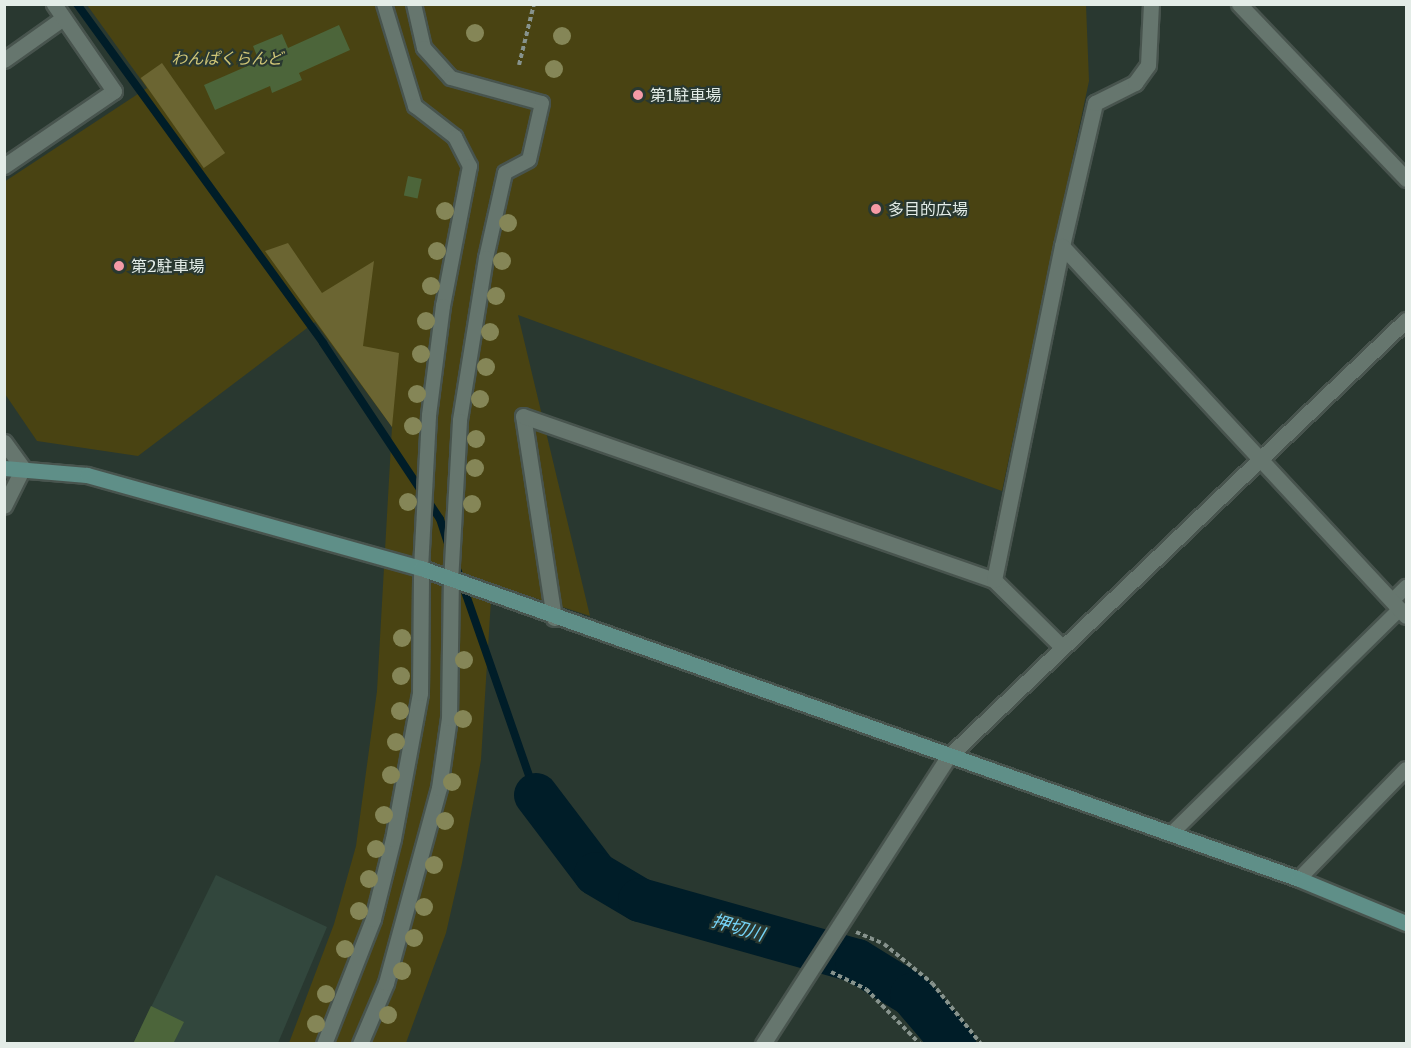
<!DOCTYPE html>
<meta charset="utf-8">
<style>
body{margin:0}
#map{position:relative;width:1411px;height:1048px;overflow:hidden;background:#293830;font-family:Merriweather,"Noto Sans JP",serif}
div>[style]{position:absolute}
.built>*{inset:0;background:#32473d}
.green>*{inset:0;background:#494312}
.forest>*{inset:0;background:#6b6532;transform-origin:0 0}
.stream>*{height:8px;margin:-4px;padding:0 4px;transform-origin:4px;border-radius:4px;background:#001d28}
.river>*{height:44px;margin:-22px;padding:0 22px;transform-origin:22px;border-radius:22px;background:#001d28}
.building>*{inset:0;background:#4c653a;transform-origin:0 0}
.path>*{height:4px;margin-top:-2px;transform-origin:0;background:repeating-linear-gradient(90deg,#87938d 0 4.5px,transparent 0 7.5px)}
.roads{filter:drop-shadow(2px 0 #48544e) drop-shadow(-2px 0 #48544e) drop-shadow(0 2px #48544e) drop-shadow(0 -2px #48544e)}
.lane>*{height:14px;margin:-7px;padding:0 7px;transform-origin:7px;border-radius:7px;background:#66766e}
.street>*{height:15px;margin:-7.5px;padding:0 7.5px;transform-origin:7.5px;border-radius:7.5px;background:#66766e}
.secondary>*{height:15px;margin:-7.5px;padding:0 7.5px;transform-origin:7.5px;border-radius:7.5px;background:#5f8f88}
.trees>*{width:18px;height:18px;margin:-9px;border-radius:50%;background:#858657}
.dots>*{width:16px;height:16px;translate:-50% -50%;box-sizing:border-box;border:3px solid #293830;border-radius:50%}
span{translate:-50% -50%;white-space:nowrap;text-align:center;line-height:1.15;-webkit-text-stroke:4.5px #293830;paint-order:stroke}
.park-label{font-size:16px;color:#d0c677;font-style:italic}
.poi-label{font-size:16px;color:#e3ece7}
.left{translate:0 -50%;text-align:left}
.water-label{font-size:18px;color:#75d3f6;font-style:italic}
.frame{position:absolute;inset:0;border:6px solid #e3ece7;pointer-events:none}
</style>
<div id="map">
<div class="built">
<div style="clip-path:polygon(216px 875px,327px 927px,278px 1043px,133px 1044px)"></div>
</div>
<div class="green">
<div style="clip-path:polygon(87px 5px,1086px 5px,1089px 81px,1002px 491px,518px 315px,590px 616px,492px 584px,481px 760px,462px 863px,446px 933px,406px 1043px,289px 1043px,334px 924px,356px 846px,377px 691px,392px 427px,315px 322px,138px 456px,37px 441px,5px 394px,4px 182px,147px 88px)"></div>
</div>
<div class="forest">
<div style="left:162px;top:63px;width:110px;height:26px;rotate:55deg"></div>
<div style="clip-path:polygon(288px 243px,322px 293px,374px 261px,363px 346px,399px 353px,392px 427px,265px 251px)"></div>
</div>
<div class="stream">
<div style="left:77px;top:4px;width:419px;rotate:54deg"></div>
<div style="left:323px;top:343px;width:211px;rotate:56.4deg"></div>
<div style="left:440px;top:519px;width:28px;rotate:72deg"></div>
<div style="left:455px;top:563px;width:246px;rotate:70.8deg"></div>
</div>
<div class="river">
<div style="left:536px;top:795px;width:99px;rotate:52.8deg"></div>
<div style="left:596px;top:874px;width:51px;rotate:30.6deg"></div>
<div style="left:640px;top:900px;width:225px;rotate:15.7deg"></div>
<div style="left:857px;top:961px;width:65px;rotate:31.7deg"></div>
<div style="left:912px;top:995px;width:65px;rotate:49.4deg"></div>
</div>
<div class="building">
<div style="clip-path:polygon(339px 25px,350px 50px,299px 73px,302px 80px,272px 93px,270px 86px,215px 110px,204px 85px,259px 61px,253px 46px,282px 34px,288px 48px)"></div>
<div style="left:408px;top:176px;width:14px;height:20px;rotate:12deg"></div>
<div style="clip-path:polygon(151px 1006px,184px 1022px,173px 1044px,133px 1044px)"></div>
</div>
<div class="path">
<div style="left:519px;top:65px;width:63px;rotate:-76.2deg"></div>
<div style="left:856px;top:932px;width:30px;rotate:23deg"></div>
<div style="left:884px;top:944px;width:62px;rotate:39.1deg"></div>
<div style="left:932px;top:983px;width:78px;rotate:51.2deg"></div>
<div style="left:831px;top:972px;width:39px;rotate:26deg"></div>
<div style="left:866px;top:989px;width:77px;rotate:45.5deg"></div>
</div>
<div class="roads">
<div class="lane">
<div style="left:384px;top:4px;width:107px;rotate:73.1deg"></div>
<div style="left:415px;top:106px;width:51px;rotate:37.8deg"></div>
<div style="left:455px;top:137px;width:33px;rotate:63deg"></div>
<div style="left:470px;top:166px;width:143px;rotate:100.9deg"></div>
<div style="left:443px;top:306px;width:111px;rotate:97.3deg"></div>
<div style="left:429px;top:416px;width:152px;rotate:93deg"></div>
<div style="left:414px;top:4px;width:45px;rotate:77.2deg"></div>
<div style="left:424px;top:48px;width:40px;rotate:48deg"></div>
<div style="left:451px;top:78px;width:94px;rotate:15.4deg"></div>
<div style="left:542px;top:103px;width:58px;rotate:102.8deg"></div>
<div style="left:529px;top:160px;width:27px;rotate:152deg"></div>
<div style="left:505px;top:173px;width:87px;rotate:102.6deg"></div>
<div style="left:486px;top:258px;width:165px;rotate:99.1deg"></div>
<div style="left:460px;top:421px;width:159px;rotate:93.2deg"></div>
<div style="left:1392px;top:601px;width:20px;rotate:-45deg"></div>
<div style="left:1171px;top:834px;width:321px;rotate:-44.5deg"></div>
<div style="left:1299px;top:879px;width:153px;rotate:-45.8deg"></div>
</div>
<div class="street">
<div style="left:1239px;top:4px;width:242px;rotate:46.3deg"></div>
<div style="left:4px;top:60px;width:72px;rotate:-35.4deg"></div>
<div style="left:4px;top:166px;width:133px;rotate:-34.3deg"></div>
<div style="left:114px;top:91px;width:106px;rotate:-124.6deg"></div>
<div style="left:1062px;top:246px;width:147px;rotate:-77deg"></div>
<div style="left:1095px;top:103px;width:45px;rotate:-26.6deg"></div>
<div style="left:1135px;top:83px;width:22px;rotate:-54deg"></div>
<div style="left:1148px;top:65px;width:61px;rotate:-87.2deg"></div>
<div style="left:4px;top:442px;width:32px;rotate:54deg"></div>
<div style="left:23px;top:468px;width:42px;rotate:116.6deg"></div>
<div style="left:554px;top:618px;width:204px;rotate:-98.7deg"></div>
<div style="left:523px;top:416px;width:499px;rotate:19.2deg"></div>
<div style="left:1062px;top:647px;width:95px;rotate:-135.4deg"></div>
<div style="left:994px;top:580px;width:341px;rotate:-78.5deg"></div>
<div style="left:1062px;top:246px;width:505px;rotate:47.09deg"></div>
<div style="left:324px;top:1044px;width:134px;rotate:-68.6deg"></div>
<div style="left:373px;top:919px;width:82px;rotate:-76deg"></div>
<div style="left:393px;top:839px;width:148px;rotate:-79.5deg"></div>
<div style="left:420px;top:693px;width:125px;rotate:-89.5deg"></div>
<div style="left:360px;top:1044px;width:66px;rotate:-66.9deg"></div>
<div style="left:386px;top:983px;width:202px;rotate:-74.8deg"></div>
<div style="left:439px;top:788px;width:71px;rotate:-81.9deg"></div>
<div style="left:449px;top:718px;width:138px;rotate:-89.2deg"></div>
<div style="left:763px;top:1044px;width:341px;rotate:-57.2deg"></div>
<div style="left:948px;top:757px;width:633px;rotate:-43.66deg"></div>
</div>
<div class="secondary">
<div style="left:4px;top:468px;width:83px;rotate:4.8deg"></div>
<div style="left:87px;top:475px;width:347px;rotate:15.6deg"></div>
<div style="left:421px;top:568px;width:931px;rotate:19.5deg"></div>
<div style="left:1299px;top:879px;width:116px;rotate:22.4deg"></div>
</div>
</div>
<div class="trees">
<div style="left:475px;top:33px"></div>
<div style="left:562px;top:36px"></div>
<div style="left:554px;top:69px"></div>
<div style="left:445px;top:211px"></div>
<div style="left:508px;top:223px"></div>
<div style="left:437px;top:251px"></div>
<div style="left:502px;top:261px"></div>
<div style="left:431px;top:286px"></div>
<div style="left:496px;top:296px"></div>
<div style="left:426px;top:321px"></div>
<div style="left:490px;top:332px"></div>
<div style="left:421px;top:354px"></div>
<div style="left:486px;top:367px"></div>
<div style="left:417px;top:394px"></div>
<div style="left:480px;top:399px"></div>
<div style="left:413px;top:426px"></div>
<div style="left:476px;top:439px"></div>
<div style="left:475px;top:468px"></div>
<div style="left:408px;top:502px"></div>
<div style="left:472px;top:504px"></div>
<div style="left:402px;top:638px"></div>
<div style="left:464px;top:660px"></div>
<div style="left:401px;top:676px"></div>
<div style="left:400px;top:711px"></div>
<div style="left:463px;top:719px"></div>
<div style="left:396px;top:742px"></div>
<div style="left:391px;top:775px"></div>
<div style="left:452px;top:782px"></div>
<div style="left:384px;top:815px"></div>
<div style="left:445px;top:821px"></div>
<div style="left:376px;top:849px"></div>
<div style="left:434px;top:865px"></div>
<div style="left:369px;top:879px"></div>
<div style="left:424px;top:907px"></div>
<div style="left:359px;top:911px"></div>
<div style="left:414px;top:938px"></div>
<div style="left:345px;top:949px"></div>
<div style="left:402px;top:971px"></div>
<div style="left:326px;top:994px"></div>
<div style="left:388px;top:1015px"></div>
<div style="left:316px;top:1024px"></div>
</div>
<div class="dots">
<div style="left:638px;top:95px;background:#f49aa6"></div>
<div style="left:876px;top:209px;background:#f49aa6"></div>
<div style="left:119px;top:266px;background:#f49aa6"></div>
</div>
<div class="park-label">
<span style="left:227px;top:58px">わんぱくらんど</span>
</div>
<div class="poi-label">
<span class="left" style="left:650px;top:95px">第1駐車場</span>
<span class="left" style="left:888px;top:209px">多目的広場</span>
<span class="left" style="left:131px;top:266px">第2駐車場</span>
</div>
<div class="water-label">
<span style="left:738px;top:928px;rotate:16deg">押切川</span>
</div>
<div class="frame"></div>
</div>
